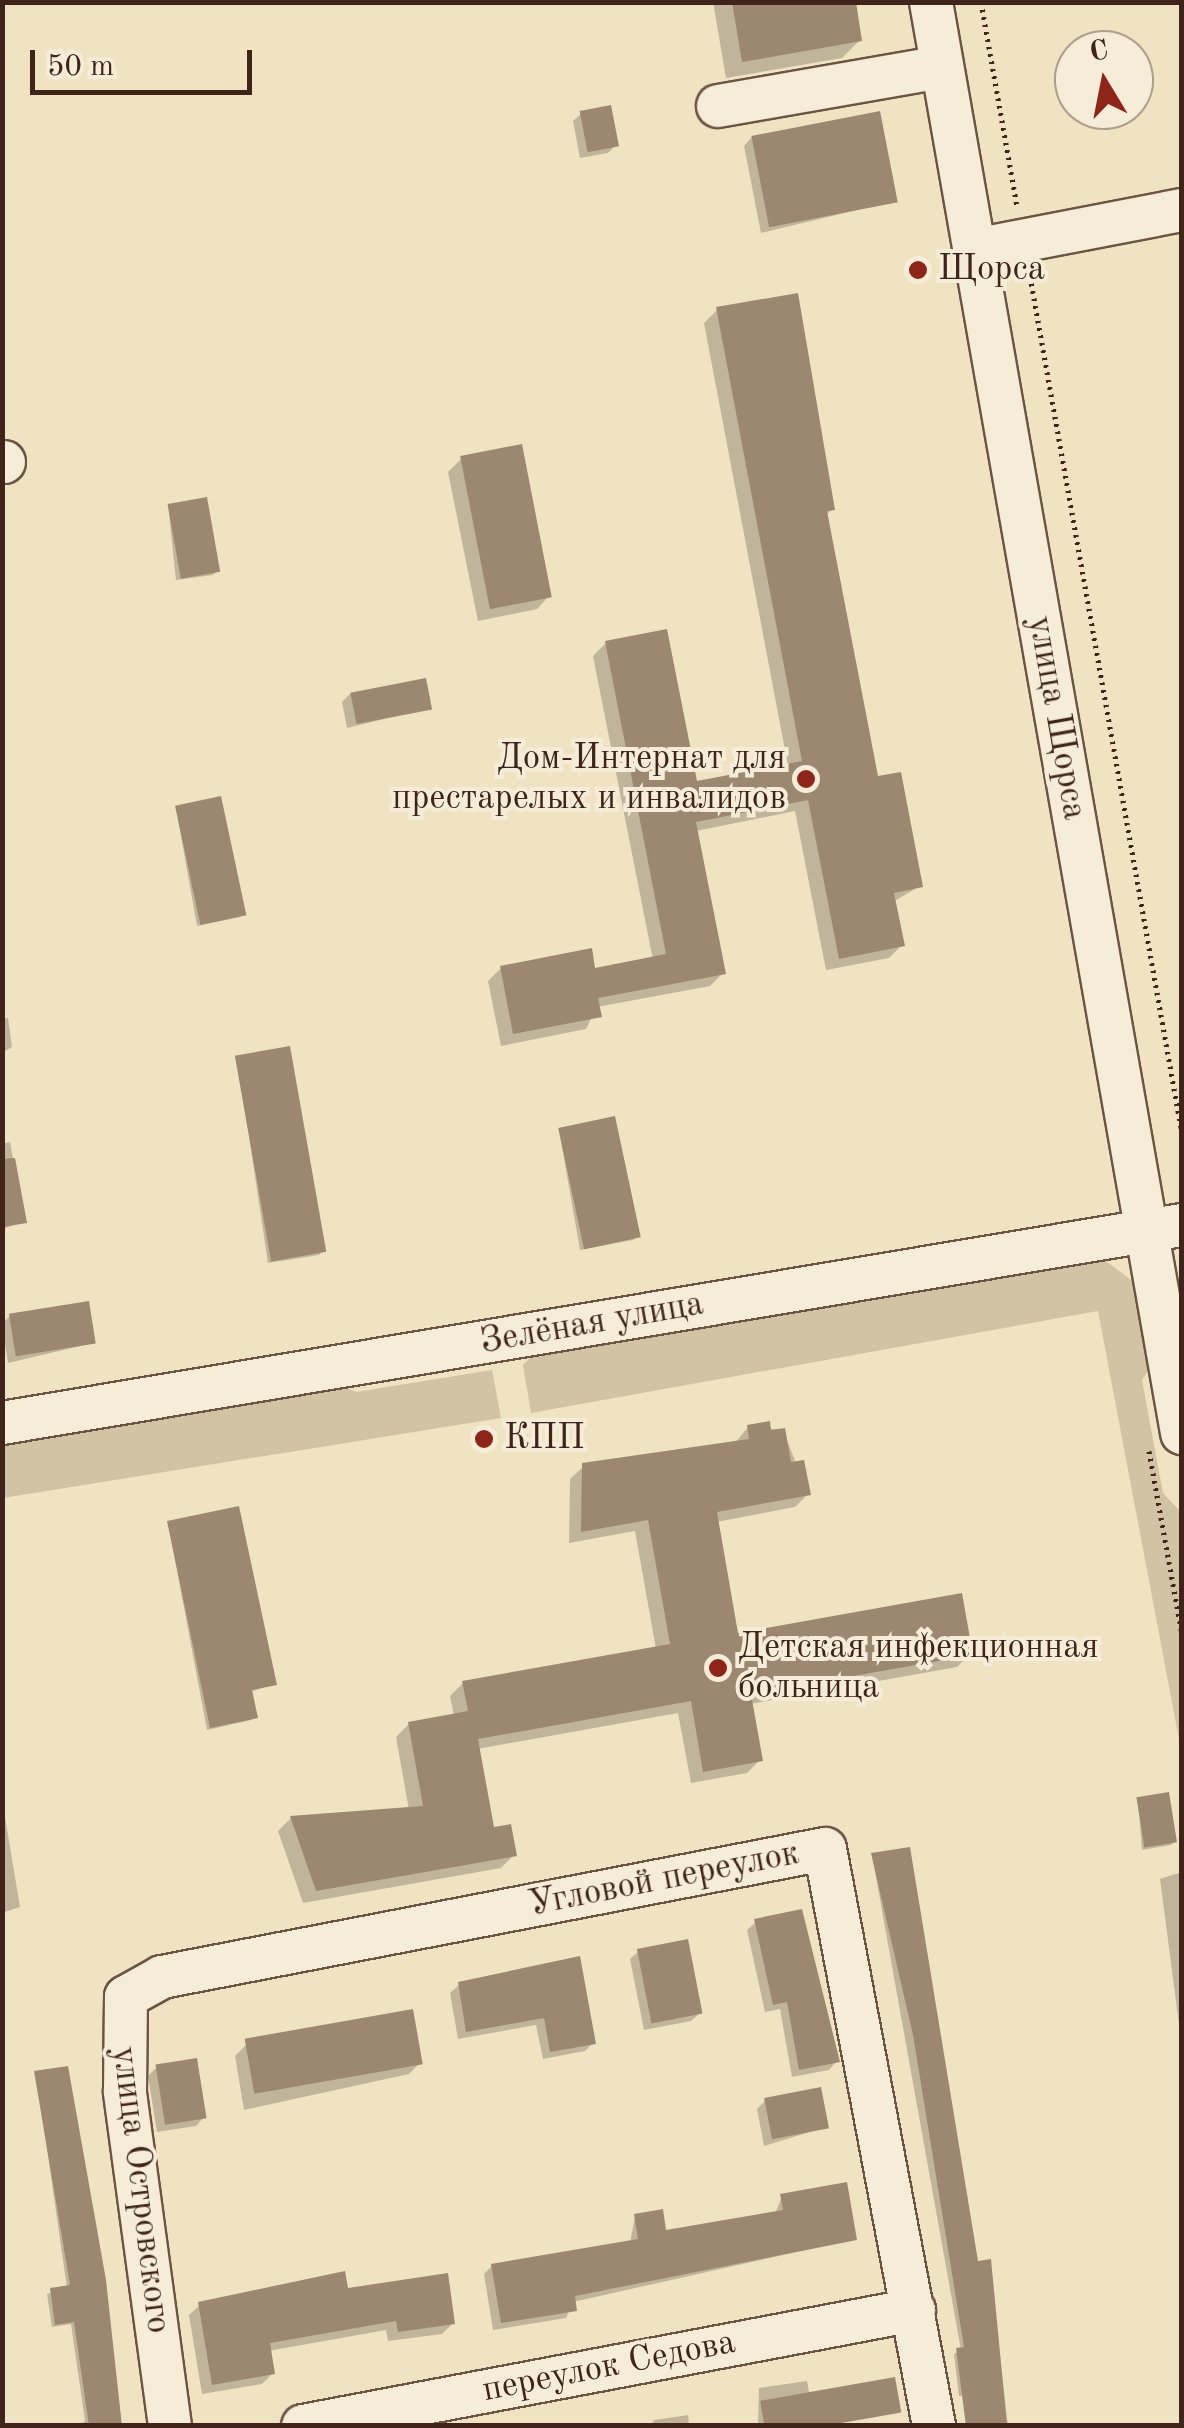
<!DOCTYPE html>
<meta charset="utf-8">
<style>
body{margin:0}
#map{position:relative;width:1184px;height:2428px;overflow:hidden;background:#f0e3c2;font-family:"Old Standard TT",serif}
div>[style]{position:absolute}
.green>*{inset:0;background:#d2c3a5}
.shadow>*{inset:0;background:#0003}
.building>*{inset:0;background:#9c8771;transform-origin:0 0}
.path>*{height:5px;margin-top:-2.5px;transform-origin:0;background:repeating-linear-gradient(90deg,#402419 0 2.5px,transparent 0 7.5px)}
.roads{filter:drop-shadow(2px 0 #6c5443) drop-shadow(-2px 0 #6c5443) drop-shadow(0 2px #6c5443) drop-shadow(0 -2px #6c5443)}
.minor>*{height:42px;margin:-21px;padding:0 21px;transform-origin:21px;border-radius:21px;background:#f5edd7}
.dots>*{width:28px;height:28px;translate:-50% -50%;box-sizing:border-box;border:5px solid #f5edd7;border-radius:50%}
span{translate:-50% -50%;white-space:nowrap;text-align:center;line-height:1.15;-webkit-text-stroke:8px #f5edd7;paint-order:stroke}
.poi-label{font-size:35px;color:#402419}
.left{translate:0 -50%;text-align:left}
.right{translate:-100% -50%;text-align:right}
.street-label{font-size:35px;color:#402419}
.frame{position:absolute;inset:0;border:5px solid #402419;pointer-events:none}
.north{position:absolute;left:1054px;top:30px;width:100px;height:100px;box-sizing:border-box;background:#f5edd7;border:2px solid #ad9d8b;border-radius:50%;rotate:350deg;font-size:28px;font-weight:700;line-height:40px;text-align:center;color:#402419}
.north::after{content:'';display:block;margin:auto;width:35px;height:45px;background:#8f2418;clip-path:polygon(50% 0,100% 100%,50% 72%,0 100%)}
.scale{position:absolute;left:30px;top:50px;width:222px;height:45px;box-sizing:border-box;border:5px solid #402419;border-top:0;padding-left:12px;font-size:30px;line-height:35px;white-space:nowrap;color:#402419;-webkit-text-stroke:8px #f5edd7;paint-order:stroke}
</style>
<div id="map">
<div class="green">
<div style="clip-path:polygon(1103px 1259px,1142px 1288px,1155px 1361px,1142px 1380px,1163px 1493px,1181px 1512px,1181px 1750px,1098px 1311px,531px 1413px,523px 1365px,541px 1347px)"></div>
<div style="clip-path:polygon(492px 1370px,501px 1418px,3px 1498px,3px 1434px,330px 1381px,356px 1392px)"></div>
</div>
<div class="shadow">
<div style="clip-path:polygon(713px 2px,853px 2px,860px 40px,842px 58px,726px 78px)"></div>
<div style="clip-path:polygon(582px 113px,616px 145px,608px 153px,580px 158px,573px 121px)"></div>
<div style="clip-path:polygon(752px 137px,895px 201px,761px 233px,744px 146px)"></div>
<div style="clip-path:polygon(717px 310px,833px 509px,825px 516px,876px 779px,920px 886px,893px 902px,902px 945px,889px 958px,826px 970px,795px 811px,696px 831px,723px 973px,710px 986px,597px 1007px,586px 1029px,501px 1046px,488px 981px,501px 968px,594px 971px,653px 960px,593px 656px,606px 643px,695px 784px,788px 766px,704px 323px)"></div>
<div style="clip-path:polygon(461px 459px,549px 596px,537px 609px,478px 621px,448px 472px)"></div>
<div style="clip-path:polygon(168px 505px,217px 571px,213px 575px,176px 580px)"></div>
<div style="clip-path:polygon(351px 693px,429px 708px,347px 728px,342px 702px)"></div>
<div style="clip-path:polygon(176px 808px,243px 914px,240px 917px,197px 926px)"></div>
<div style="clip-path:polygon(8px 1018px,12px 1047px,2px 1053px,2px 1019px)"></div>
<div style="clip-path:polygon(237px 1057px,323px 1251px,319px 1255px,268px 1263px)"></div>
<div style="clip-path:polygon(559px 1130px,637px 1236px,633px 1240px,580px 1250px)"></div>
<div style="clip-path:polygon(10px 1142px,24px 1222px,2px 1229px,2px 1144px)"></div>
<div style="clip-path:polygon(10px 1316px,93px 1343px,8px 1363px,2px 1324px)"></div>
<div style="clip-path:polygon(748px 1427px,783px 1430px,808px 1494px,795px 1507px,716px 1522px,736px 1636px,970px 1654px,957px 1667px,750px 1704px,760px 1760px,747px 1773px,691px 1783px,678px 1713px,477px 1749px,492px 1830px,514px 1855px,501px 1868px,303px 1903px,278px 1831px,291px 1818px,409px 1810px,396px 1737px,409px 1724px,454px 1716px,450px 1696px,463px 1683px,656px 1649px,635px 1531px,569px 1543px,570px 1479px,584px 1466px,735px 1443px)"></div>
<div style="clip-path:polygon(168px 1523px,274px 1684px,250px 1692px,251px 1720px,207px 1730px)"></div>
<div style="clip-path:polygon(2px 1799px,20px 1907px,2px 1913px)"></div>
<div style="clip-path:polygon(1138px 1799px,1175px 1841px,1171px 1845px,1142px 1850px)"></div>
<div style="clip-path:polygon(872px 1855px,976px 2264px,989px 2262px,1008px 2426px,974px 2426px,969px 2395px,959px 2396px,954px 2354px,961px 2350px)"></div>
<div style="clip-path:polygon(1182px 1872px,1182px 2047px,1160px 1879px)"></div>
<div style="clip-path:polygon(756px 1922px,837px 2061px,829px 2070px,792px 2077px,780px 2009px,765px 2012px,747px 1930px)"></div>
<div style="clip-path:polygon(639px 1951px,700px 2013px,691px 2021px,644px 2030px,630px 1959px)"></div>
<div style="clip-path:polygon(578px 1959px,593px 2043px,585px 2051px,543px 2059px,536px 2025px,458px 2039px,450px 1993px,459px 1985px)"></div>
<div style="clip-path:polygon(246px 2045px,420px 2063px,409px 2074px,244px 2110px,235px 2056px)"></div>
<div style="clip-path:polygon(157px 2067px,204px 2117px,196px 2126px,157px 2132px,148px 2076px)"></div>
<div style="clip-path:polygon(36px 2073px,119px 2426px,77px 2426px,85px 2421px,71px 2324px,52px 2327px,47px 2294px,67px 2288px)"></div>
<div style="clip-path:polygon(766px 2100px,826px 2127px,764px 2146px,757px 2109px)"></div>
<div style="clip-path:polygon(782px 2196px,854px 2239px,573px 2302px,566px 2318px,493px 2330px,484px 2274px,492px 2266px,630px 2243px,635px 2216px,664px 2232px,775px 2214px)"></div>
<div style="clip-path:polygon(346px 2290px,453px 2323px,442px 2334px,388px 2341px,386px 2330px,268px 2351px,272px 2374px,262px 2384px,202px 2394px,189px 2315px,200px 2305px)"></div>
<div style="clip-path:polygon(807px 2381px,809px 2392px,898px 2412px,758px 2426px,759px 2388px)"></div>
<div style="clip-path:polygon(688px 2415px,689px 2426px,651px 2426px,654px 2420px)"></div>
</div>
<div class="building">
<div style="clip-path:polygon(732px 2px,856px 2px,862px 41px,742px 62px)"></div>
<div style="left:611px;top:105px;width:42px;height:32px;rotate:79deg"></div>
<div style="left:880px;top:111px;width:93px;height:131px;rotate:79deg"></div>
<div style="clip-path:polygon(798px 293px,835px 510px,827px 511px,878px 776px,901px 772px,923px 887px,894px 893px,905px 946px,839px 959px,808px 800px,696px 822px,726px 974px,598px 998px,602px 1017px,513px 1034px,500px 966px,592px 948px,595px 968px,666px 954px,605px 641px,667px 629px,697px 781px,802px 761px,716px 307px)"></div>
<div style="left:522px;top:444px;width:156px;height:63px;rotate:79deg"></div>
<div style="left:207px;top:497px;width:76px;height:40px;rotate:80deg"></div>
<div style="left:426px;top:678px;width:32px;height:77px;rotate:79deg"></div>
<div style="left:221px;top:796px;width:122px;height:47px;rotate:78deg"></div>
<div style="left:290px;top:1046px;width:209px;height:56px;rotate:80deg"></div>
<div style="left:615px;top:1116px;width:124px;height:58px;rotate:78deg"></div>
<div style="clip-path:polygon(15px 1158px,27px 1223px,2px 1227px,2px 1159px)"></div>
<div style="left:89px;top:1301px;width:43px;height:81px;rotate:81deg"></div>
<div style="clip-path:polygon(770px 1421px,771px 1430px,785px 1428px,791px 1462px,804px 1460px,811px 1495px,717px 1512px,738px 1633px,962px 1593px,973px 1655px,751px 1694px,763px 1761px,703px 1772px,691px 1701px,478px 1739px,494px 1827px,511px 1824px,517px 1856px,316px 1891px,290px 1816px,423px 1806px,408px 1722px,468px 1711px,462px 1681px,670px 1644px,648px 1520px,581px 1532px,582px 1463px,749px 1439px,747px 1425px)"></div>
<div style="clip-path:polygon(239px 1506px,277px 1685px,252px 1690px,258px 1718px,210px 1728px,167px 1521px)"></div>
<div style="left:1169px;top:1792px;width:51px;height:33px;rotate:81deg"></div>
<div style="clip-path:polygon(910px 1847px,978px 2261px,991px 2259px,1007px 2426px,966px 2426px,956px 2348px,964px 2347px,913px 2035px,871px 1853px)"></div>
<div style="clip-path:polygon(802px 1909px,840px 2062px,799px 2070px,787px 2002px,773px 2005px,754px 1919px)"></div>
<div style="left:688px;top:1939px;width:76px;height:52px;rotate:79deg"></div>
<div style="clip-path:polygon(580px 1956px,596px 2044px,550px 2052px,544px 2018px,466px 2032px,458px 1982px)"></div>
<div style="left:413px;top:2009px;width:56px;height:171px;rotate:80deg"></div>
<div style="left:197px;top:2058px;width:61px;height:42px;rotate:81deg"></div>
<div style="clip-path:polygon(68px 2066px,106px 2280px,122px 2426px,89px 2426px,74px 2322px,55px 2325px,50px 2288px,70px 2285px,34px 2071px)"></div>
<div style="left:821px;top:2087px;width:42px;height:58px;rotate:79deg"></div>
<div style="clip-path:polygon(847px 2182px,857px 2240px,575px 2296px,577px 2311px,501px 2323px,491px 2264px,638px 2239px,634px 2214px,663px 2209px,666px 2230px,783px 2210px,780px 2194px)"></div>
<div style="clip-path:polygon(345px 2271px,348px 2288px,448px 2273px,455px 2324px,398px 2332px,396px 2321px,270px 2343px,275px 2374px,212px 2385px,198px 2302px)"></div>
<div style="left:895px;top:2377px;width:36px;height:137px;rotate:80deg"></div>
</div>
<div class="path">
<div style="left:981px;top:2px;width:207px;rotate:80deg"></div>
<div style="left:1030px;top:276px;width:871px;rotate:79.95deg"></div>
<div style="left:1149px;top:1451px;width:187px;rotate:79.8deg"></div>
</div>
<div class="roads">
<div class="minor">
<div style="left:931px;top:2px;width:1453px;rotate:80.05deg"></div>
<div style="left:718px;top:106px;width:227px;rotate:-9.9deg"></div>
<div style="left:974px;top:250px;width:212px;rotate:-10.9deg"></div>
<div style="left:2px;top:462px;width:2px"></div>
<div style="left:2px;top:1423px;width:1196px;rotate:-9.53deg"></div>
<div style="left:170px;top:2426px;width:338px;rotate:-97.7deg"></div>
<div style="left:125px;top:2091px;width:94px;rotate:-89.4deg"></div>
<div style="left:126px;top:1997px;width:41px;rotate:-29.1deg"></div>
<div style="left:162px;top:1977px;width:675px;rotate:-10.93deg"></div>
<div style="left:825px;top:1849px;width:587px;rotate:79.3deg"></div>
<div style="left:303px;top:2426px;width:622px;rotate:-10.75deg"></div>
</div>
</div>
<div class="dots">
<div style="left:918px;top:270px;background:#8f2418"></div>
<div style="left:806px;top:779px;background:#8f2418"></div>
<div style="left:484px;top:1439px;background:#8f2418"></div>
<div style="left:718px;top:1668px;background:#8f2418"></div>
</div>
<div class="poi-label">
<span class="left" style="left:938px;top:270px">Щорса</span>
<span class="right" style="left:786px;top:779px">Дом-Интернат для<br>престарелых и инвалидов</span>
<span class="left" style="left:504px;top:1439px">КПП</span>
<span class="left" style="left:738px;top:1668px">Детская инфекционная<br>больница</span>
</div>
<div class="street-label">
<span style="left:1056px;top:718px;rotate:80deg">улица Щорса</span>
<span style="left:592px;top:1324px;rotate:-10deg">Зелёная улица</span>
<span style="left:664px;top:1880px;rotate:-11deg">Угловой переулок</span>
<span style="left:140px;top:2190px;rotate:83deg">улица Островского</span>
<span style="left:609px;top:2367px;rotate:-11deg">переулок Седова</span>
</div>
<div class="frame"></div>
<div class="north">С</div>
<div class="scale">50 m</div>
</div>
